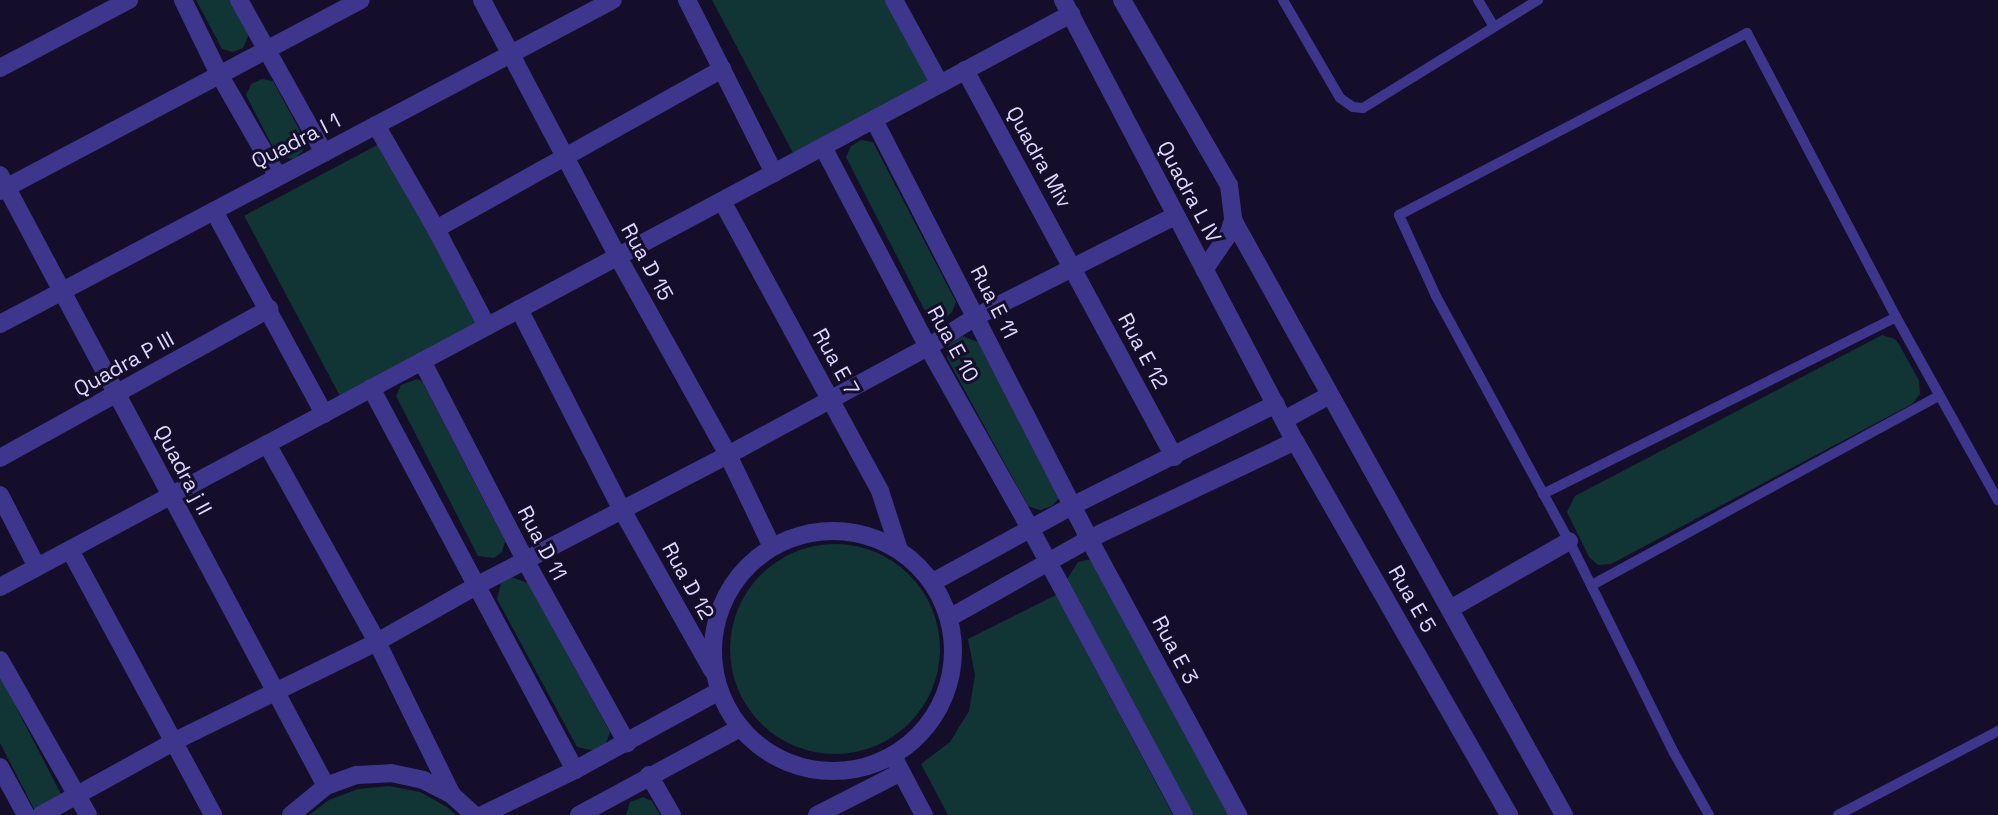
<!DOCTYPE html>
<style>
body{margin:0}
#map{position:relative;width:1998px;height:815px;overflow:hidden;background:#140e2a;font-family:"Space Grotesk",sans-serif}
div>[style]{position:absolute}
.green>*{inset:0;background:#113434;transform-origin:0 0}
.round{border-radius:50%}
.service>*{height:10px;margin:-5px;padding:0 5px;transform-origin:5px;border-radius:5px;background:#3d368c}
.minor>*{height:18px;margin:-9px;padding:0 9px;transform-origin:9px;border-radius:9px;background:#3d368c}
.minor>.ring{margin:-9px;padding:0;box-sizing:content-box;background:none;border:18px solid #3d368c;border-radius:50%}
span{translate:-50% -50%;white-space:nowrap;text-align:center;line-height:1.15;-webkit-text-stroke:6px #140e2a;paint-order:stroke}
.street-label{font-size:21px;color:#ded7ff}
</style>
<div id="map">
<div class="green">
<div style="clip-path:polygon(196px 0,231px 0,249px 34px,243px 48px,233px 52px,222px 49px)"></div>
<div style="clip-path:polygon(712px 0,888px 0,931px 81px,793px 153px)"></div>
<div style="clip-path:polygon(262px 79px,273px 81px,306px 142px,302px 152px,294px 159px,278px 157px,246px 95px,251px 84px)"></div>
<div style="clip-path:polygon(861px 140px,873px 142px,956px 302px,952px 312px,944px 319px,928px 317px,846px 157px,851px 146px)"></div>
<div style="left:381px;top:143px;width:204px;height:155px;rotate:62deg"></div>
<div style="clip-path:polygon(1882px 335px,1895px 339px,1899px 344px,1919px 381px,1920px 394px,1912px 404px,1611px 564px,1598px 565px,1589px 557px,1567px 512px,1575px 496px)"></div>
<div style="clip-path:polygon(962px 336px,978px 342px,1060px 497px,1052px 506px,1040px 510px,1028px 506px,947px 358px,948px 346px)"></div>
<div style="clip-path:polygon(417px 379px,422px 381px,505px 541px,502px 552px,494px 558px,478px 556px,396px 396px,401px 385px)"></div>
<div class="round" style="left:730px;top:544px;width:210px;height:210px"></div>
<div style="clip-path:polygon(1092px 559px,1231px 815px,1190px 815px,1067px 579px,1078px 562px)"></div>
<div style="clip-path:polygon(511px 577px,528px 583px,610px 732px,606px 743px,595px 751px,577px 747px,497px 599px,501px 583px)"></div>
<div style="clip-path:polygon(1056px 595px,1173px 815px,948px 815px,921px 764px,950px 742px,969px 711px,975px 675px,968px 639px)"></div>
<div style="clip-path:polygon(0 676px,61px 794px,60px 799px,39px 811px,34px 809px,0 743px)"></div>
<div style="clip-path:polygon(389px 786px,420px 792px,447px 807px,456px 815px,309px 815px,329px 800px,358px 789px)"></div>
<div style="clip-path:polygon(643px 797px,652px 801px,660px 815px,626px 815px,630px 802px)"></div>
</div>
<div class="service">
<div style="left:1283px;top:0;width:113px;rotate:59.8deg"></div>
<div style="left:1340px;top:98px;width:16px;rotate:35deg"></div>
<div style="left:1353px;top:107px;width:10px;rotate:6deg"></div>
<div style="left:1363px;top:108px;width:206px;rotate:-31.7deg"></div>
<div style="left:1478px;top:0;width:31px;rotate:59deg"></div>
<div style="left:1543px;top:494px;width:395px;rotate:-26.6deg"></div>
<div style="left:1592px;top:585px;width:395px;rotate:-28.6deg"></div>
<div style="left:1709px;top:815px;width:71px;rotate:-119.4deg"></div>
<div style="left:1674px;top:753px;width:237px;rotate:-116.3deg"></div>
<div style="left:1569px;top:541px;width:279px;rotate:-118.5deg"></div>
<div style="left:1436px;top:296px;width:89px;rotate:-114.6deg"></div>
<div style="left:1399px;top:215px;width:393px;rotate:-27.6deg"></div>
<div style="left:1747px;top:33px;width:321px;rotate:62.3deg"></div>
<div style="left:1896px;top:317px;width:210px;rotate:60.9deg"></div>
<div style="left:1838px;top:815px;width:181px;rotate:-27.7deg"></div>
</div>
<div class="minor">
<div style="left:183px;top:0;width:82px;rotate:64.1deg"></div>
<div style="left:219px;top:74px;width:116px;rotate:60.1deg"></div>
<div style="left:239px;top:0;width:175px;rotate:60.9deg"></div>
<div style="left:482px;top:0;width:291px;rotate:62.1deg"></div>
<div style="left:618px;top:257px;width:227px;rotate:60.9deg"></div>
<div style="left:728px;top:455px;width:102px;rotate:64.4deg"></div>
<div style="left:687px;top:0;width:194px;rotate:63.3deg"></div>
<div style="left:894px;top:0;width:96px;rotate:61.3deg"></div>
<div style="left:1063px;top:0;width:498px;rotate:62.3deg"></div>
<div style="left:1295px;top:441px;width:431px;rotate:60.2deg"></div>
<div style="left:1122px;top:0;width:214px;rotate:60deg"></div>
<div style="left:1229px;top:185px;width:35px;rotate:83deg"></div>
<div style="left:1233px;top:220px;width:16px;rotate:108deg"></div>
<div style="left:1228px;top:235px;width:42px;rotate:124.4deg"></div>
<div style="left:0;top:68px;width:146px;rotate:-27.8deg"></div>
<div style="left:965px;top:70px;width:440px;rotate:61.6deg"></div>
<div style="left:874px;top:120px;width:471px;rotate:62.8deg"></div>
<div style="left:1089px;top:539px;width:314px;rotate:61.6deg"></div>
<div style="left:376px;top:125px;width:120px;rotate:60deg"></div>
<div style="left:436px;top:229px;width:110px;rotate:62.3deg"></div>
<div style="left:823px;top:147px;width:226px;rotate:62.3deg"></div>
<div style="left:928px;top:347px;width:208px;rotate:60.6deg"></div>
<div style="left:1030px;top:528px;width:326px;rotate:61.8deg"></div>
<div style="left:0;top:175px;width:693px;rotate:61.92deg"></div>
<div style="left:0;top:191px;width:408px;rotate:-27.9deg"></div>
<div style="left:722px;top:201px;width:330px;rotate:61.4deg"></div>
<div style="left:880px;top:491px;width:62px;rotate:72.1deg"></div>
<div style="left:214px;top:211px;width:231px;rotate:61.5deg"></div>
<div style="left:1233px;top:220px;width:681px;rotate:60.91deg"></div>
<div style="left:436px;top:229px;width:328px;rotate:-29.2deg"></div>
<div style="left:519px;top:309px;width:226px;rotate:62.9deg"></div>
<div style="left:622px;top:510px;width:184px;rotate:60.6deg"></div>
<div style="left:0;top:324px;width:693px;rotate:-27.86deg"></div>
<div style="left:422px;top:361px;width:224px;rotate:62.6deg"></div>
<div style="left:525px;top:560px;width:210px;rotate:60.9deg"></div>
<div style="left:371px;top:388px;width:433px;rotate:61.9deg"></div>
<div style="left:1284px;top:420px;width:52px;rotate:-28.5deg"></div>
<div style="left:267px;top:444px;width:227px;rotate:60.9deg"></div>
<div style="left:377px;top:642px;width:170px;rotate:63.9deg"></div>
<div style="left:0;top:458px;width:308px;rotate:-29deg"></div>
<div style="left:0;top:495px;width:81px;rotate:62.8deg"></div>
<div class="ring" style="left:713px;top:531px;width:222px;height:222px"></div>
<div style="left:70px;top:550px;width:301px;rotate:61.6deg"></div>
<div style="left:933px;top:582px;width:158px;rotate:-28.7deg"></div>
<div style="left:1072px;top:506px;width:228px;rotate:-26.6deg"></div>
<div style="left:0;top:587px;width:1215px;rotate:-28.15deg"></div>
<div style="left:1450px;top:609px;width:137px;rotate:-29.7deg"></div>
<div style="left:949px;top:618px;width:161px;rotate:-29.4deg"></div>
<div style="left:1089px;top:539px;width:228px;rotate:-25.4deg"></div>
<div style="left:0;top:660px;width:178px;rotate:60.4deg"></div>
<div style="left:896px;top:762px;width:60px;rotate:62.2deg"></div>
<div style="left:0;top:767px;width:55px;rotate:61.6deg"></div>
<div style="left:649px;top:775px;width:46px;rotate:60.1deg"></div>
<div style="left:41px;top:815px;width:153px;rotate:-28.9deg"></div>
<div style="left:175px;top:741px;width:225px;rotate:-26.1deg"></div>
<div style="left:377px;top:642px;width:114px;rotate:-29.5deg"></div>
<div style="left:476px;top:586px;width:284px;rotate:-27.5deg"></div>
<div style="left:728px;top:455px;width:227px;rotate:-28.4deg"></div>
<div style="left:928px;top:347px;width:58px;rotate:-32.3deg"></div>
<div style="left:977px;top:316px;width:222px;rotate:-26.8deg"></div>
<div style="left:291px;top:815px;width:45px;rotate:-39.6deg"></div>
<div style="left:326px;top:786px;width:33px;rotate:-20deg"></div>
<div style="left:357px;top:775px;width:34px;rotate:-3deg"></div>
<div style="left:391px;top:773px;width:33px;rotate:12deg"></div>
<div style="left:423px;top:780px;width:33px;rotate:27deg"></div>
<div style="left:452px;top:795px;width:30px;rotate:42deg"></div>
<div style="left:482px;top:815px;width:103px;rotate:-25.8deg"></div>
<div style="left:575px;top:770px;width:164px;rotate:-28.7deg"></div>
<div style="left:579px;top:815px;width:183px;rotate:-28.4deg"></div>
<div style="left:817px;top:815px;width:94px;rotate:-27.1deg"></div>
</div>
<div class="street-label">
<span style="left:296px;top:141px;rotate:-27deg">Quadra I 1</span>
<span style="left:1039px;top:157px;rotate:61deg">Quadra Miv</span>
<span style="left:1189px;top:192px;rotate:62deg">Quadra L IV</span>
<span style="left:647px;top:262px;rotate:61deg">Rua D 15</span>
<span style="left:994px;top:302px;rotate:63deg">Rua E 11</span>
<span style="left:953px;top:344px;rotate:61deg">Rua E 10</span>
<span style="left:1143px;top:351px;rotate:62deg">Rua E 12</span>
<span style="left:836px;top:362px;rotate:61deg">Rua E 7</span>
<span style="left:124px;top:364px;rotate:-29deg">Quadra P III</span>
<span style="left:183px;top:470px;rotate:62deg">Quadra j II</span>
<span style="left:542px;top:543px;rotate:62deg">Rua D 11</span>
<span style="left:688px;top:581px;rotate:61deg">Rua D 12</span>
<span style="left:1412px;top:599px;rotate:60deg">Rua E 5</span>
<span style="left:1175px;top:650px;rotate:62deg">Rua E 3</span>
</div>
</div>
